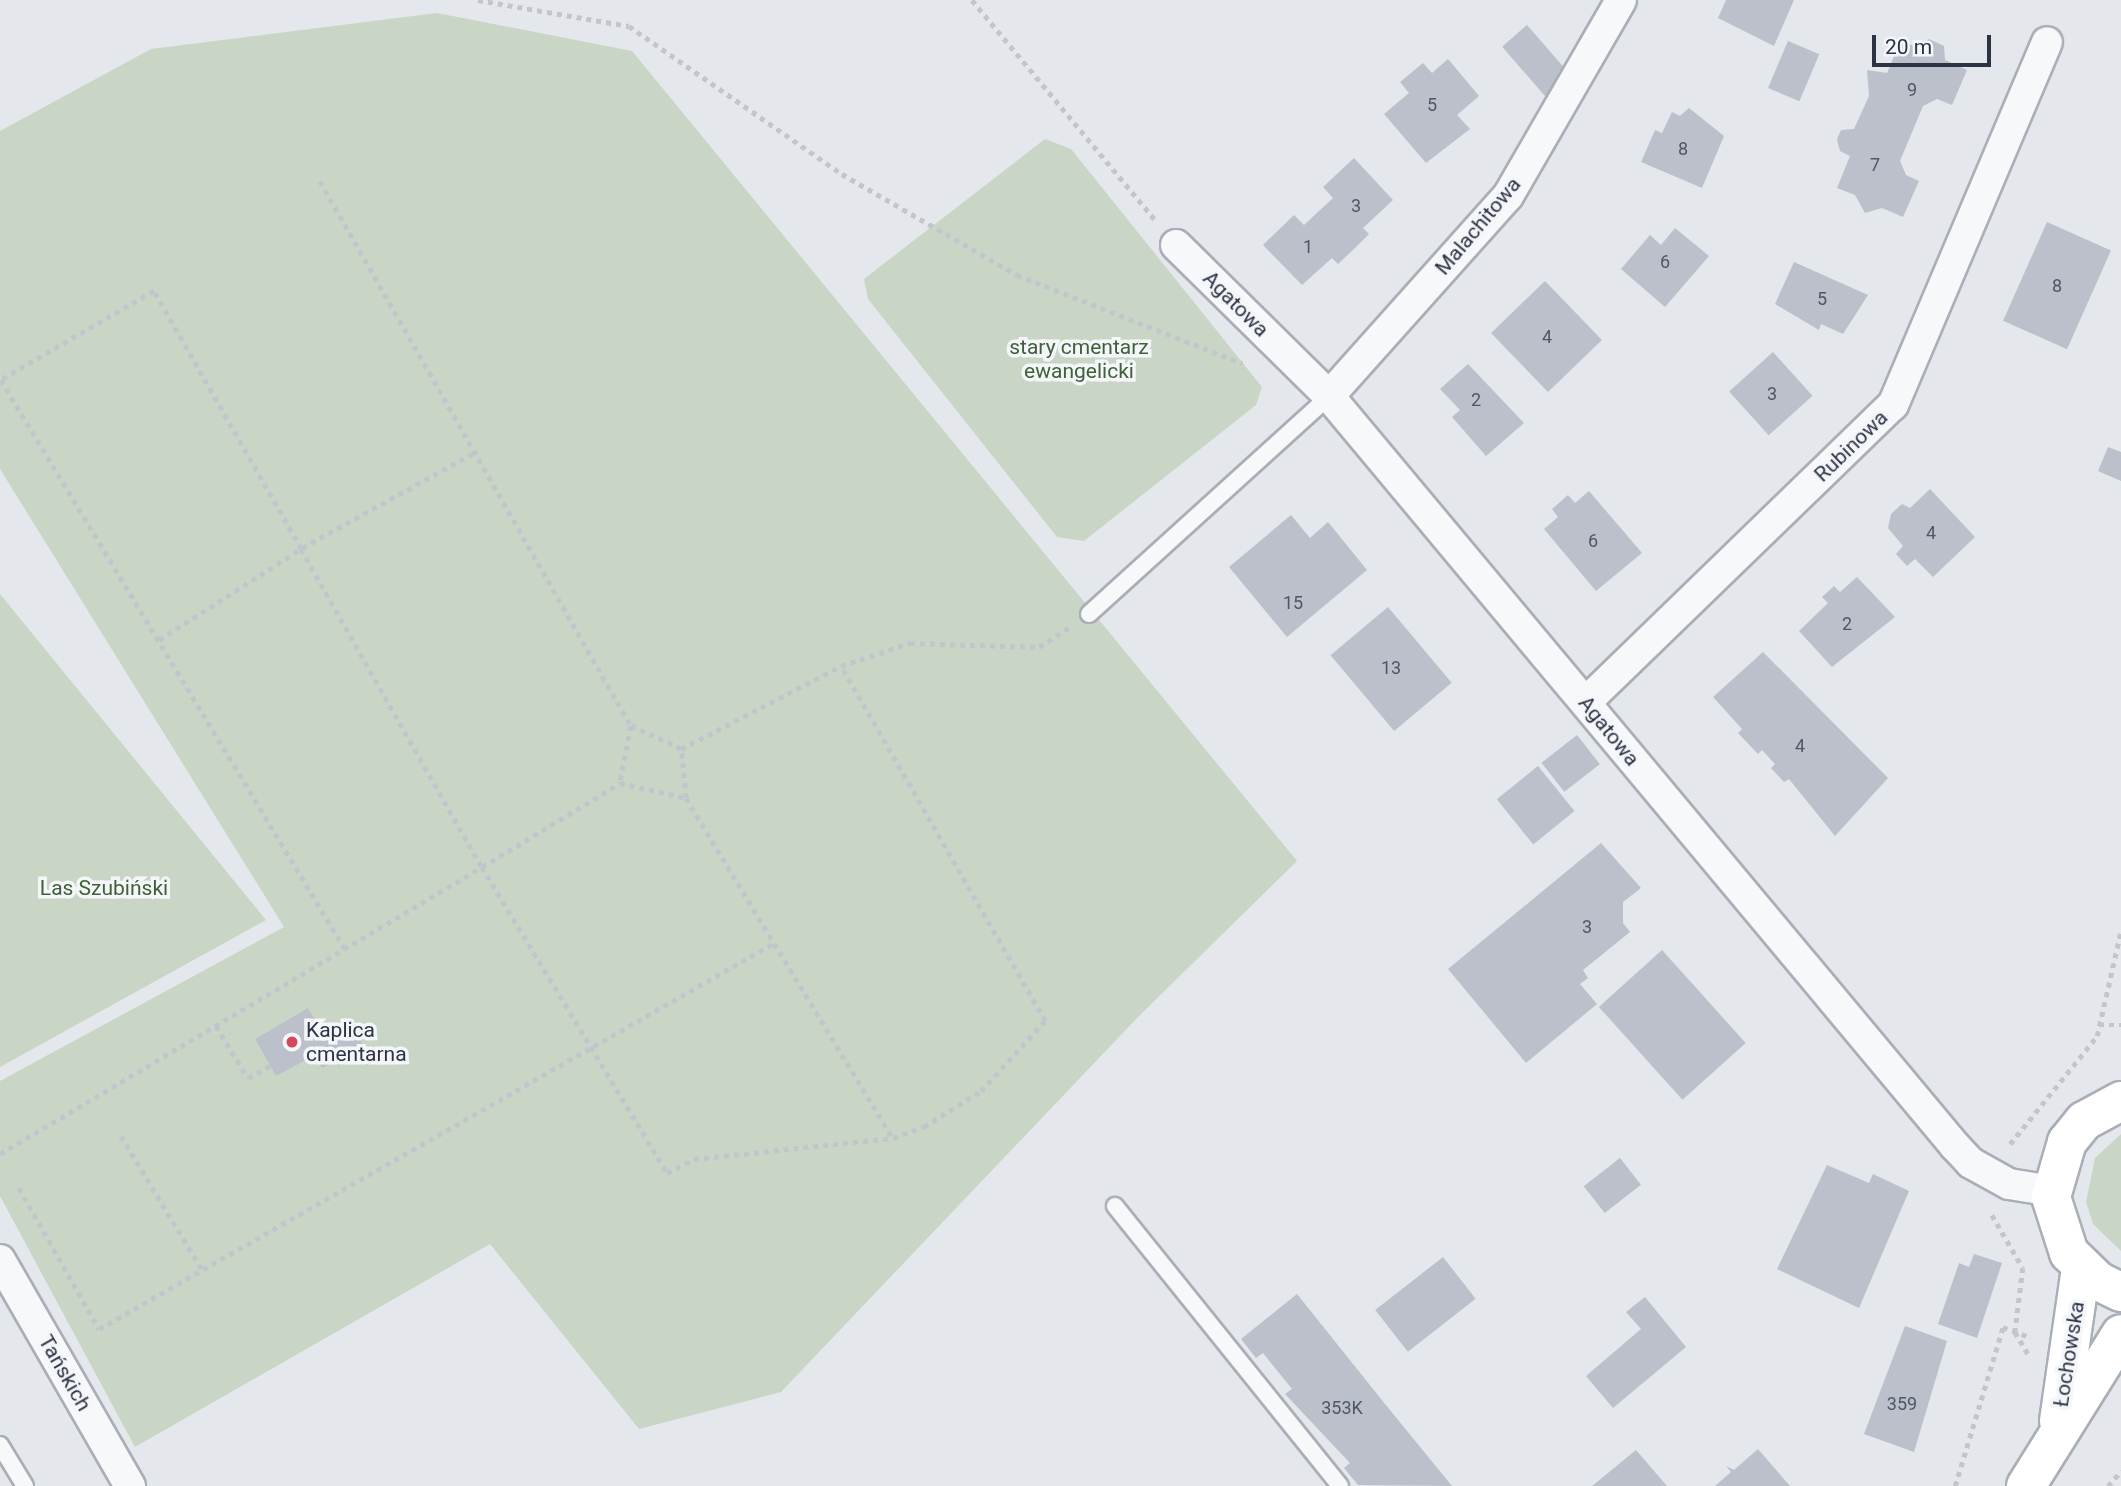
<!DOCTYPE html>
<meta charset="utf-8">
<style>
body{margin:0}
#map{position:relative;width:2121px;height:1486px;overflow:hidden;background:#e4e7ec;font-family:Roboto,sans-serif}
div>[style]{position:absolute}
.green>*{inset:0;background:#c9d6c5}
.building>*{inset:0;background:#bbc0ca;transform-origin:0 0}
.path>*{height:4.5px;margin-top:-2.25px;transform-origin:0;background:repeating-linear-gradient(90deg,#c2c5cb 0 5px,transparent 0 10px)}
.roads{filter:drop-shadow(2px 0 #a9aeb7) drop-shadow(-2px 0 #a9aeb7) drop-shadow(0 2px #a9aeb7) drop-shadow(0 -2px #a9aeb7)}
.lane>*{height:16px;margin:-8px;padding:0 8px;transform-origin:8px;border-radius:8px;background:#f7f8fa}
.street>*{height:30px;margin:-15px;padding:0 15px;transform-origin:15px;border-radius:15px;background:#f7f8fa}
.secondary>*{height:38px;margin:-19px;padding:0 19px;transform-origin:19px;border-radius:19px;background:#fff}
.dots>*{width:19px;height:19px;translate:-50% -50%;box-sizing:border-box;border:4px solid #f4f6f9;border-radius:50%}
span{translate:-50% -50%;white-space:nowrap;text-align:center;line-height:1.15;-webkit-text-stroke:7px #f4f6f9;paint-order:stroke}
.number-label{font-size:18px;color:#4f5766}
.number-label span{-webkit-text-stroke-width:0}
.street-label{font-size:21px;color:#2b3445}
.park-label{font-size:21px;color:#3f6138}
.poi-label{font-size:21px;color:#2b3445}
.left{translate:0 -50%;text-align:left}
.scale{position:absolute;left:1872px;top:35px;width:119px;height:32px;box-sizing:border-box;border:4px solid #2b3445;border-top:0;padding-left:9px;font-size:21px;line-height:24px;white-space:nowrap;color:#2b3445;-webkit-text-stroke:5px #f4f6f9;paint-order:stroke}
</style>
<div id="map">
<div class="green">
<div style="clip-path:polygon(437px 13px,632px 51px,1297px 861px,1138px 1017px,781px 1392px,639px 1429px,490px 1244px,135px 1447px,0 1196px,0 1081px,284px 927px,0 469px,0 131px,151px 49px)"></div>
<div style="clip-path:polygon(1045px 139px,1071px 149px,1262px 387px,1256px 405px,1084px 541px,1057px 537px,868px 299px,864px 279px)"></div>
<div style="clip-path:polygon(0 594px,266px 920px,0 1067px)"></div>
<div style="clip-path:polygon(2121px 1134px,2121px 1251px,2093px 1224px,2086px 1202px,2095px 1158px)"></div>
</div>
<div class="building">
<div style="clip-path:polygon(1726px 0,1794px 0,1774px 46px,1718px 18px)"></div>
<div style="left:1527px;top:25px;width:70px;height:33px;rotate:49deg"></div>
<div style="clip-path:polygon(1929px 39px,1944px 46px,1945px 60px,1967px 70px,1952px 105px,1937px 99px,1923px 106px,1900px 161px,1906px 175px,1919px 181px,1903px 217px,1882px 208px,1865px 213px,1855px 195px,1837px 188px,1850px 156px,1840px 151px,1837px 139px,1841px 130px,1854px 129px,1869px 96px,1867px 70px,1887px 73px,1901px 40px,1918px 48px)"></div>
<div style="left:1788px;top:41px;width:34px;height:51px;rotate:23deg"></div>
<div style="clip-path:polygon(1448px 59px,1479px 96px,1457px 115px,1470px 129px,1426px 163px,1384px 114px,1409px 93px,1400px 82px,1423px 63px,1432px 73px)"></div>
<div style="clip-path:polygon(1689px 108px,1724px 136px,1702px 188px,1641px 162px,1655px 130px,1662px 133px,1672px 112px,1680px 116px)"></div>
<div style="clip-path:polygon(1354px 158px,1393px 200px,1363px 228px,1369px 234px,1354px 249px,1338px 264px,1332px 258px,1302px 285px,1263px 245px,1294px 215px,1304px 225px,1333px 198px,1323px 187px)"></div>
<div style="left:2047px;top:222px;width:70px;height:108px;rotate:24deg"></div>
<div style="clip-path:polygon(1675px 228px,1709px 256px,1665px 307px,1621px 269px,1650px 235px,1661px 245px)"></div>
<div style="clip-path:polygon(1794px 262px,1868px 295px,1843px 334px,1821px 324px,1819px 330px,1775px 304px)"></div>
<div style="left:1545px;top:281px;width:82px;height:75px;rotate:46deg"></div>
<div style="left:1773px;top:352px;width:59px;height:59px;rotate:48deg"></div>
<div style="clip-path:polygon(1468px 364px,1524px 423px,1486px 456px,1452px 417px,1460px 410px,1440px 389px)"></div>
<div style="clip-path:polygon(2108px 447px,2121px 452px,2121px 481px,2098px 471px)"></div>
<div style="clip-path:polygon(1930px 489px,1975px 537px,1933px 577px,1915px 559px,1907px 566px,1896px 554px,1903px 546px,1888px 528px,1891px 514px,1902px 504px,1910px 508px)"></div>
<div style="clip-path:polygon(1589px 491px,1642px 553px,1596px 591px,1544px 529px,1558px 517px,1552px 509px,1568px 495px,1575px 503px)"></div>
<div style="clip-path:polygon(1291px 515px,1310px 538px,1328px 522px,1367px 570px,1287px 637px,1229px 567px)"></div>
<div style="clip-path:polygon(1857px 577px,1895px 617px,1832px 667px,1799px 631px,1828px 603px,1822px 597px,1834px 586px,1840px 592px)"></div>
<div style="left:1388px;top:607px;width:99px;height:75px;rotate:50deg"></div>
<div style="clip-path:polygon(1763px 652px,1888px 778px,1835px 836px,1789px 779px,1784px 782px,1771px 768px,1775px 764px,1762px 750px,1758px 754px,1738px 733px,1742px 729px,1713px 697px)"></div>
<div style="left:1577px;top:735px;width:37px;height:45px;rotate:52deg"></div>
<div style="left:1538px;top:766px;width:58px;height:53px;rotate:51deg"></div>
<div style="clip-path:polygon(1601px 843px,1641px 888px,1623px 902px,1623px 923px,1630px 932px,1583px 970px,1588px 978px,1580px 984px,1597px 1004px,1526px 1063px,1448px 969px)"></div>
<div style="left:1662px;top:950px;width:125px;height:85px;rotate:48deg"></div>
<div style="clip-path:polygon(308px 1008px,325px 1037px,349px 1023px,363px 1045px,322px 1068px,315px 1055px,276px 1076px,255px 1039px)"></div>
<div style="left:1620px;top:1158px;width:34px;height:46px;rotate:52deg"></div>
<div style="clip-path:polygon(1827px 1165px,1869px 1183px,1873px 1174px,1909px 1191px,1859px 1308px,1777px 1269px)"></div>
<div style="clip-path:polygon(1974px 1254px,2002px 1263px,1977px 1338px,1938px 1324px,1959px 1263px,1969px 1267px)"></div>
<div style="left:1443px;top:1257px;width:53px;height:86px;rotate:52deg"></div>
<div style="clip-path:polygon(1297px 1294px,1385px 1404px,1452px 1486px,1358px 1485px,1344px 1468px,1350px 1463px,1285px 1394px,1292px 1389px,1263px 1353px,1256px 1358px,1241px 1339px)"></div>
<div style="clip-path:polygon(1645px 1297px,1686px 1347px,1613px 1408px,1586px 1376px,1641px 1329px,1626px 1312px)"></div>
<div style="clip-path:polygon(1905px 1326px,1947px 1341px,1914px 1452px,1864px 1434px)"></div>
<div style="clip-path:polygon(1758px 1449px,1790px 1486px,1715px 1486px,1731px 1472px,1726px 1466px,1734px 1470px)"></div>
<div style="clip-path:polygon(1636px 1450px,1667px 1486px,1592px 1486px)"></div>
</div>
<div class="path">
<div style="left:478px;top:0;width:153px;rotate:9.8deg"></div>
<div style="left:629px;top:26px;width:259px;rotate:34.8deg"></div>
<div style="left:842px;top:174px;width:202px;rotate:30deg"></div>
<div style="left:1017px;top:275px;width:242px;rotate:21.4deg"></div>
<div style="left:972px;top:0;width:286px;rotate:50.2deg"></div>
<div style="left:320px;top:181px;width:627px;rotate:60.29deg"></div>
<div style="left:473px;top:454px;width:196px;rotate:151.1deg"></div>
<div style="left:301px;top:549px;width:366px;rotate:60.4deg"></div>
<div style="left:482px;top:867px;width:162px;rotate:-31.3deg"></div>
<div style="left:159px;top:640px;width:169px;rotate:-32.7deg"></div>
<div style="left:301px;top:549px;width:297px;rotate:-119.7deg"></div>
<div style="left:154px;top:291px;width:177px;rotate:149.8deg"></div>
<div style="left:1px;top:380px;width:665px;rotate:58.84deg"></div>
<div style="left:681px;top:749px;width:55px;rotate:-155.3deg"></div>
<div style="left:631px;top:726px;width:58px;rotate:100.9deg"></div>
<div style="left:620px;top:783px;width:68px;rotate:12.8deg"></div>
<div style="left:686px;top:798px;width:49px;rotate:-95.8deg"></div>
<div style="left:681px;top:749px;width:180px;rotate:-27.4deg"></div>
<div style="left:841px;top:666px;width:73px;rotate:-18.4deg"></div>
<div style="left:910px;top:643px;width:129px;rotate:1.8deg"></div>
<div style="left:1039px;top:647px;width:35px;rotate:-33deg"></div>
<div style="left:686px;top:798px;width:398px;rotate:58.7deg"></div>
<div style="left:2099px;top:1025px;width:22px"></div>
<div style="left:216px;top:1026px;width:61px;rotate:58.4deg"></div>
<div style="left:248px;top:1078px;width:25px;rotate:-29deg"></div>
<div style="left:121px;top:1136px;width:156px;rotate:58.7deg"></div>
<div style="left:2010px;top:1144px;width:139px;rotate:-51.1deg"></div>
<div style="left:2097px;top:1036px;width:109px;rotate:-77.2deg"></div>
<div style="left:0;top:1154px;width:561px;rotate:-30.77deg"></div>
<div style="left:482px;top:867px;width:358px;rotate:58.8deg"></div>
<div style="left:667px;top:1173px;width:30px;rotate:-27deg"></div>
<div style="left:694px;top:1159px;width:200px;rotate:-6deg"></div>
<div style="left:893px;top:1138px;width:33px;rotate:-20deg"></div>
<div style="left:924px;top:1127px;width:67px;rotate:-32.3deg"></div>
<div style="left:981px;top:1091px;width:95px;rotate:-47.6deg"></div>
<div style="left:1045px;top:1021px;width:409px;rotate:-119.9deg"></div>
<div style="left:19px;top:1188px;width:162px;rotate:60.4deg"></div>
<div style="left:99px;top:1329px;width:778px;rotate:-29.76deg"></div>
<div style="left:1992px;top:1215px;width:61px;rotate:59.7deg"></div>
<div style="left:2023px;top:1268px;width:64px;rotate:97.1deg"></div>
<div style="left:2015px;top:1332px;width:26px;rotate:59deg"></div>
<div style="left:1955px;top:1486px;width:166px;rotate:-73.2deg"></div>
<div style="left:2003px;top:1327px;width:30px;rotate:21deg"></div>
<div style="left:2108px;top:1486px;width:20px;rotate:-49deg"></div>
</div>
<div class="roads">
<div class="lane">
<div style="left:1089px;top:614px;width:324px;rotate:-42.2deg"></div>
<div style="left:1115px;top:1206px;width:359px;rotate:51.2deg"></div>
<div style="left:0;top:1445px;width:48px;rotate:58.6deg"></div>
</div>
<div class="street">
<div style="left:1176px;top:245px;width:215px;rotate:44.6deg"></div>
<div style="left:1329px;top:396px;width:977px;rotate:50.15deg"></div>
<div style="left:1955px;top:1146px;width:23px;rotate:47deg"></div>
<div style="left:1971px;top:1163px;width:43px;rotate:28.9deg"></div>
<div style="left:2009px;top:1184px;width:44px;rotate:9.2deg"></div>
<div style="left:1329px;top:396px;width:268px;rotate:-48.2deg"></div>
<div style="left:1508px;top:196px;width:226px;rotate:-60deg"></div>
<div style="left:1586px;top:702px;width:427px;rotate:-44.1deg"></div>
<div style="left:1893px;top:405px;width:394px;rotate:-67deg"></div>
<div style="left:0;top:1260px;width:261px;rotate:60.1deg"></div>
</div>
<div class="secondary">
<div style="left:2121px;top:1101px;width:42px;rotate:151.6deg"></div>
<div style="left:2084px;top:1121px;width:27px;rotate:129deg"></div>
<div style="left:2067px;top:1142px;width:57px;rotate:106.2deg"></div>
<div style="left:2051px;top:1197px;width:59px;rotate:72.2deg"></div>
<div style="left:2069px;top:1253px;width:40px;rotate:44deg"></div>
<div style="left:2098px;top:1281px;width:25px;rotate:26deg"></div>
<div style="left:2059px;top:1421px;width:155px;rotate:-81.8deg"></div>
<div style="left:2026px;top:1486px;width:179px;rotate:-58deg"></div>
</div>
</div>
<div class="dots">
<div style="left:292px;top:1042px;background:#d1495b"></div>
</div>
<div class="number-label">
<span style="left:1912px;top:90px">9</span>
<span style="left:1432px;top:105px">5</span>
<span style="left:1683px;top:149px">8</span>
<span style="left:1875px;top:165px">7</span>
<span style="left:1356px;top:206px">3</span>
<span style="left:1308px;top:247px">1</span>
<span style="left:1665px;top:262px">6</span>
<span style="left:2057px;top:286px">8</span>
<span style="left:1822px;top:299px">5</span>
<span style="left:1547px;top:337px">4</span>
<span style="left:1772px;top:394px">3</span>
<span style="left:1476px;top:400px">2</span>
<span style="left:1931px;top:533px">4</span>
<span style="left:1593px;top:541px">6</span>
<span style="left:1293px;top:603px">15</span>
<span style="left:1847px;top:624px">2</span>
<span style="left:1391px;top:668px">13</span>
<span style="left:1800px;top:746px">4</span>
<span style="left:1587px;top:927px">3</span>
<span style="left:1902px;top:1404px">359</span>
<span style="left:1342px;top:1408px">353K</span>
</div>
<div class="street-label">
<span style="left:1478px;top:226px;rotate:-50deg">Malachitowa</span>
<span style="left:1236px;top:304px;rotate:45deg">Agatowa</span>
<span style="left:1851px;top:446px;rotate:-44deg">Rubinowa</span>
<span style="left:1609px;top:731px;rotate:51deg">Agatowa</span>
<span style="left:2069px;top:1354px;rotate:-81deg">Łochowska</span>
<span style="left:65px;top:1373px;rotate:60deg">Tańskich</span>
</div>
<div class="park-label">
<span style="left:1079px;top:359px">stary cmentarz<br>ewangelicki</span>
<span style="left:104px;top:888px">Las Szubiński</span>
</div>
<div class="poi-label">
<span class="left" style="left:306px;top:1042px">Kaplica<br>cmentarna</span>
</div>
<div class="scale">20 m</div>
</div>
